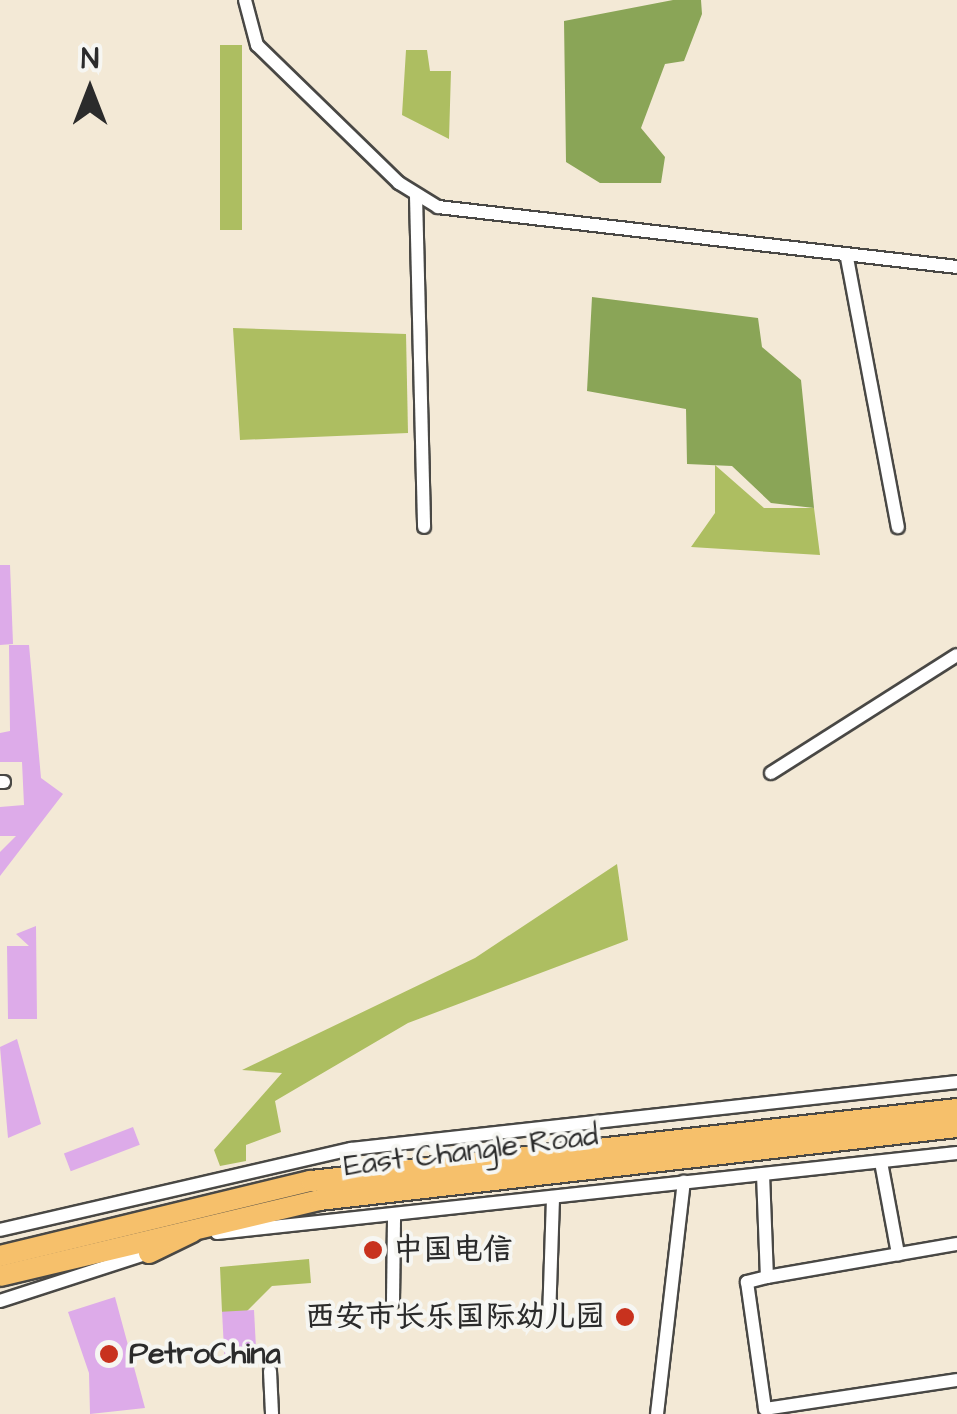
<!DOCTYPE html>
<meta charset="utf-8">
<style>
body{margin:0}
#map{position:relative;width:957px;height:1414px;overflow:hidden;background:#f3e9d6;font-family:"Architects Daughter","LXGW WenKai TC",sans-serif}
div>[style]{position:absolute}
.green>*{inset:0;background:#adbe61;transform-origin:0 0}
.forest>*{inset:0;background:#8aa557}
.building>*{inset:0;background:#ddabe9;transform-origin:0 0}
.roads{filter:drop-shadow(2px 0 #494845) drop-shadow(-2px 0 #494845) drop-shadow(0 2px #494845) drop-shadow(0 -2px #494845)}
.minor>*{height:12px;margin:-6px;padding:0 6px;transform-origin:6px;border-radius:6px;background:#fff}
.primary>*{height:20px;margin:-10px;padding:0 10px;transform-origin:10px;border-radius:10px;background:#f6c06b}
.dots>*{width:28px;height:28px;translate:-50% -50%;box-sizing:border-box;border:5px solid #f6f6f2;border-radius:50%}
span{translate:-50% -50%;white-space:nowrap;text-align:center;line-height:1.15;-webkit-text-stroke:8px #f6f6f2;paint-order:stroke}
.street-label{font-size:30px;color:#2b2b2b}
.poi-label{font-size:30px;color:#2b2b2b;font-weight:700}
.left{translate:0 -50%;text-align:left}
.right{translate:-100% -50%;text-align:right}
.north{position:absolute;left:40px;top:40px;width:100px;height:100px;-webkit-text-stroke:8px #f6f6f2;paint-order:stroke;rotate:0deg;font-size:28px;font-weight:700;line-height:40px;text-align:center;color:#2b2b2b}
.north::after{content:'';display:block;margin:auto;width:35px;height:45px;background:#2b2b2b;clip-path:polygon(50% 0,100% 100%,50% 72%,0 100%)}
</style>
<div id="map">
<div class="green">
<div style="left:220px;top:45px;width:22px;height:185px"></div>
<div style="clip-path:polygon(406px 50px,427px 50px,430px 71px,451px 71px,449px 139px,402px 115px)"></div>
<div style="clip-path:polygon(233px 328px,406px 334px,408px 433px,240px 440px)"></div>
<div style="clip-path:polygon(715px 465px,764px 508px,814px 508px,820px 555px,691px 547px,715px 513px)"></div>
<div style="clip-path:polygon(617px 864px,628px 940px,408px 1023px,275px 1101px,281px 1132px,246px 1145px,246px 1161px,220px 1166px,214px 1150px,282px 1073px,242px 1070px,475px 958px)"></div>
<div style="clip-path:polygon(309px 1259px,311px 1283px,272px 1286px,246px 1312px,222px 1312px,220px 1267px)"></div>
</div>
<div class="forest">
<div style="clip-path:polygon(673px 0,701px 0,702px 14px,684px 61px,665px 64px,641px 128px,665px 157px,661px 183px,600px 183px,566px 162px,564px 21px)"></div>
<div style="clip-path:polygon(592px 297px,758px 318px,762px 347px,801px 380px,814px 508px,771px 503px,732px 466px,687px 464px,686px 409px,587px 391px)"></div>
</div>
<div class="building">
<div style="clip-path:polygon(0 565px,10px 565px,13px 644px,0 645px)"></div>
<div style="clip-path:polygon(9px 645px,29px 645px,41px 778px,63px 794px,0 876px,0 852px,16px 836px,0 836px,0 807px,24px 805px,22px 762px,0 762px,0 733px,10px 731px)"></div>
<div style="clip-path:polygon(36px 926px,37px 1019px,8px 1019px,7px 946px,29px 946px,16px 934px)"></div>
<div style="clip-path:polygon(17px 1039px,41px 1124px,8px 1138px,0 1047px)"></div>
<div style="left:133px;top:1127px;width:19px;height:74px;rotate:69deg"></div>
<div style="clip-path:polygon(115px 1297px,145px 1408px,90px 1414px,89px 1373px,68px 1312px)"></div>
<div style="left:254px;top:1310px;width:50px;height:32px;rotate:87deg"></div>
</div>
<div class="roads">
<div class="minor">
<div style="left:245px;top:0;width:47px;rotate:75.1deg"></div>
<div style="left:257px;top:45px;width:198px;rotate:44.2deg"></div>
<div style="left:399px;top:183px;width:46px;rotate:31.6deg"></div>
<div style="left:438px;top:207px;width:522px;rotate:6.59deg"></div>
<div style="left:416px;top:196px;width:331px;rotate:88.6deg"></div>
<div style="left:847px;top:258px;width:274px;rotate:79.3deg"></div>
<div style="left:771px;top:773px;width:220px;rotate:-32.4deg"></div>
<div style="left:0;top:782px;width:4px"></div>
<div style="left:881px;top:1162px;width:94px;rotate:79.5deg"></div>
<div style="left:763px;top:1174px;width:103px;rotate:87.8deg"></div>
<div style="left:767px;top:1277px;width:21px;rotate:166deg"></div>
<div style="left:747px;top:1282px;width:128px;rotate:81.9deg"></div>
<div style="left:765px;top:1409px;width:194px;rotate:-8.6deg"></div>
<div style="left:0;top:1230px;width:360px;rotate:-13deg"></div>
<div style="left:351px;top:1149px;width:610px;rotate:-6.31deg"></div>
<div style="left:217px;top:1233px;width:744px;rotate:-6.17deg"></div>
<div style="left:767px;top:1277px;width:193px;rotate:-9.9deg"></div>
<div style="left:0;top:1301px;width:163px;rotate:-17.9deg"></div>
<div style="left:393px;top:1302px;width:85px;rotate:-89.3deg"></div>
<div style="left:549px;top:1319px;width:122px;rotate:-88.1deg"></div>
<div style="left:270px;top:1371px;width:43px;rotate:87.3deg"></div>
<div style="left:657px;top:1414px;width:234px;rotate:-83.4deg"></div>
</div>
<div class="primary">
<div style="left:149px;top:1253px;width:48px;rotate:-26deg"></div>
<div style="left:0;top:1256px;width:320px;rotate:-13.6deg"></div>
<div style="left:311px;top:1181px;width:650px;rotate:-6.36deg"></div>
<div style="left:0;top:1276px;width:328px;rotate:-13.4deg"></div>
<div style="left:319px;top:1200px;width:642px;rotate:-6.53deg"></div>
</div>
</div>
<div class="dots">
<div style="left:373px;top:1250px;background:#c8321e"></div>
<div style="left:625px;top:1317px;background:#c8321e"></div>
<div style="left:109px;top:1354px;background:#c8321e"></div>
</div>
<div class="street-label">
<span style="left:471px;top:1151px;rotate:-7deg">East Changle Road</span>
</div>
<div class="poi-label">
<span class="left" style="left:393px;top:1250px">中国电信</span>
<span class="right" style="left:605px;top:1317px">西安市长乐国际幼儿园</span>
<span class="left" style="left:129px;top:1354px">PetroChina</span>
</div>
<div class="north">N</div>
</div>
